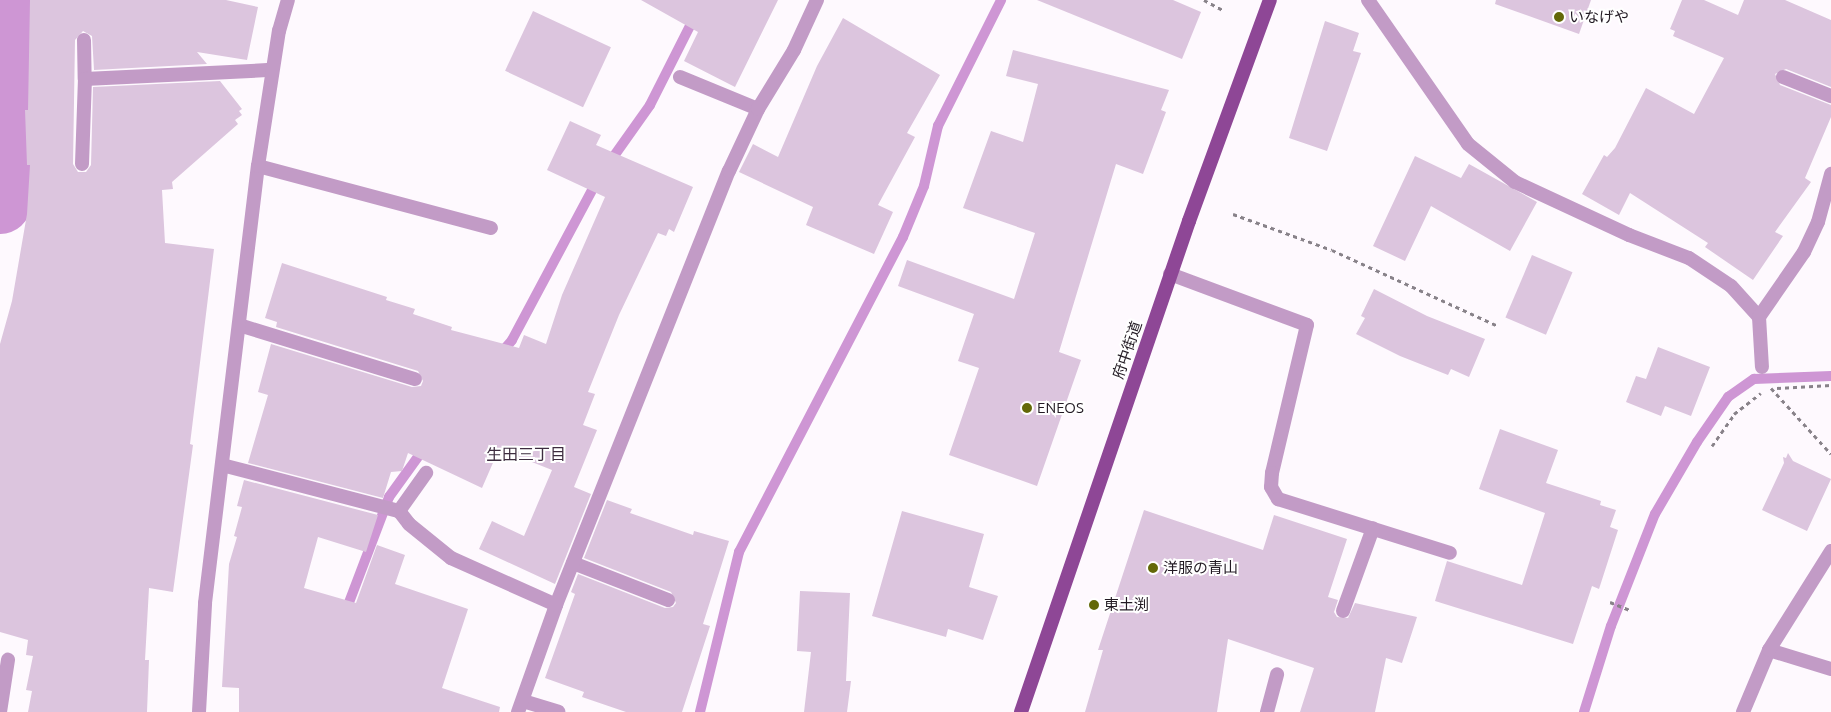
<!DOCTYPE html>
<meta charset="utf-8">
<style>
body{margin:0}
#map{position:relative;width:1831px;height:712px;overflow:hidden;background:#fef9fe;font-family:Ubuntu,"Noto Sans JP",sans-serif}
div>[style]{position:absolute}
.stream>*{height:10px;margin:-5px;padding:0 5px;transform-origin:5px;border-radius:5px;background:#ce96d4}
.river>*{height:61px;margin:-30.5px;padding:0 30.5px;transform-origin:30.5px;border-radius:30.5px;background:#ce96d4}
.building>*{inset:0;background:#dcc5de;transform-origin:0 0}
.path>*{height:3px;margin-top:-1.5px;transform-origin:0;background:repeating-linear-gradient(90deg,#888289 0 4px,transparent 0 8px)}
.service>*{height:14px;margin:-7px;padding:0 7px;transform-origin:7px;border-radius:7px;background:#c29bc6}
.minor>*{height:14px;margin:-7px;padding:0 7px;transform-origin:7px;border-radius:7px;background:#c29bc6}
.primary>*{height:14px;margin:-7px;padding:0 7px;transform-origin:7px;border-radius:7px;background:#8e4796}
.dots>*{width:14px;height:14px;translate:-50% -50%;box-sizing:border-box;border:2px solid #fff;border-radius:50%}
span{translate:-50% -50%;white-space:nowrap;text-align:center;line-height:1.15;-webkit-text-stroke:4px #fff;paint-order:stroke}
.poi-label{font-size:15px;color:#221a23}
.left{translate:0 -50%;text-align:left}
.street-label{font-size:15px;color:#221a23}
.neighbourhood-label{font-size:16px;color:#3d2c3f}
</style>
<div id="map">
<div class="stream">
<div style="left:609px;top:163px;width:71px;rotate:-54.7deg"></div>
<div style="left:650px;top:105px;width:118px;rotate:-63.2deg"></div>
<div style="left:500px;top:354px;width:18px;rotate:-49deg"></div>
<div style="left:512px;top:340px;width:183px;rotate:-61.9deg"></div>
<div style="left:345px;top:613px;width:124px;rotate:-69.2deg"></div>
<div style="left:389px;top:497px;width:62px;rotate:-54.2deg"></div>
<div style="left:700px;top:712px;width:165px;rotate:-76.3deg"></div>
<div style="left:739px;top:552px;width:355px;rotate:-62.5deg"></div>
<div style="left:903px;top:237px;width:55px;rotate:-67.6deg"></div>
<div style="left:924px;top:186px;width:62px;rotate:-76.9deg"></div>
<div style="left:938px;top:126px;width:141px;rotate:-63.4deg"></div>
<div style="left:1584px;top:712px;width:90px;rotate:-72.6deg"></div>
<div style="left:1611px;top:626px;width:120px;rotate:-68.6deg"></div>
<div style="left:1655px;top:514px;width:83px;rotate:-59.7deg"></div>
<div style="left:1697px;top:442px;width:55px;rotate:-55.4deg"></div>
<div style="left:1728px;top:397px;width:32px;rotate:-35deg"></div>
<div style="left:1754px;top:379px;width:77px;rotate:-2.2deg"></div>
</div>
<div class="river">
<div style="left:0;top:203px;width:203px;rotate:-88deg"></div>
</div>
<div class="building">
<div style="clip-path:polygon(30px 0,226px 0,258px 7px,247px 60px,197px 52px,207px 64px,94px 70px,92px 36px,83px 31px,75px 40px,73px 164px,78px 172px,86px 172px,91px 165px,93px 87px,220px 81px,242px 109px,239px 111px,242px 115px,235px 120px,238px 124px,172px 182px,173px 189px,162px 190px,165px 243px,214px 249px,190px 444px,193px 445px,173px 592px,149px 588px,145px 660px,149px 660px,147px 712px,28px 712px,32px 691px,26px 690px,33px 656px,26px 655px,28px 640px,0 632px,0 344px,12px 301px,27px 214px,30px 165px,27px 165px,25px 110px,28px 110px)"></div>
<div style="clip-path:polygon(641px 0,778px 0,735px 87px,684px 61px,698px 32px)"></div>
<div style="clip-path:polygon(1037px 0,1173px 0,1201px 12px,1182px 59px)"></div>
<div style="clip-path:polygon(1496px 0,1591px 0,1579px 34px,1495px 4px)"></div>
<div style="clip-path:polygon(1682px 0,1704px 0,1738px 15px,1744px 0,1785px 0,1831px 20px,1831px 87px,1786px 69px,1775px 74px,1780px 85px,1831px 105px,1831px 117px,1805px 178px,1811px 182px,1775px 232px,1783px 236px,1753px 280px,1705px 247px,1708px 243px,1630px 193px,1619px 215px,1582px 194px,1604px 155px,1607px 157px,1615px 148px,1646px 88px,1694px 114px,1724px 58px,1673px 36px,1675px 31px,1670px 29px)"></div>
<div style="left:533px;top:11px;width:86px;height:66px;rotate:25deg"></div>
<div style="clip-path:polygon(843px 18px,940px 75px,907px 133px,915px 137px,878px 205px,893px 212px,874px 254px,806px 225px,813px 207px,739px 172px,753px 144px,778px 157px,817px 66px)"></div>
<div style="clip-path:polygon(1325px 21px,1359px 33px,1353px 51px,1361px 53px,1327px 151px,1289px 138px)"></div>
<div style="clip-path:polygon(1013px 50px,1169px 90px,1161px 110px,1166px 112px,1143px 174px,1116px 164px,1059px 352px,1081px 360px,1037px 486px,949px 455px,979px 368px,958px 361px,974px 314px,898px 286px,907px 260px,1014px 299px,1035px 233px,963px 208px,991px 131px,1023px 142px,1038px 84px,1006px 76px)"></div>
<div style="clip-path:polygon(570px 121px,601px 135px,596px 145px,693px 187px,674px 232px,669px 229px,666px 236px,658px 233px,619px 315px,588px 392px,595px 394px,583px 425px,597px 430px,574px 487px,591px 494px,555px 584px,479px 549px,492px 521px,524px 536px,552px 470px,499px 449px,482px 488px,408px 453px,402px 471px,391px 472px,383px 498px,248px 463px,268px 395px,258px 392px,271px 344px,412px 387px,421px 386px,423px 381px,418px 371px,276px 327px,277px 322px,265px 318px,282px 263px,387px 297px,386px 300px,415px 309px,413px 314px,452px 327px,451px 330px,519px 348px,524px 335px,546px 344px,562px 295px,605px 197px,547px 170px)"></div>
<div style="clip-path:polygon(1415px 156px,1461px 178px,1469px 164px,1537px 202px,1510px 251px,1431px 206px,1405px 261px,1373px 246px)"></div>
<div style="left:1532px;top:255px;width:44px;height:68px;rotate:23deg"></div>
<div style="clip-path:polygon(1374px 289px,1427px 316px,1485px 339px,1469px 377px,1451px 369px,1448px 375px,1400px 356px,1356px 334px,1365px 318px,1361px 316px)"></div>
<div style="clip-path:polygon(1658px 347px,1710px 367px,1691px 416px,1665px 406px,1661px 416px,1626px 402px,1636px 376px,1646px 379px)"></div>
<div style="clip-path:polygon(1500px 429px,1558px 450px,1546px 483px,1601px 501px,1600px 505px,1616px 510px,1610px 527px,1618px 530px,1599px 589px,1592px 586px,1573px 644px,1435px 601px,1447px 561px,1522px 585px,1545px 513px,1479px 489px)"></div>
<div style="clip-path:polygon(1788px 453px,1793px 461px,1831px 479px,1807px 531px,1762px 510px,1784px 463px,1783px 457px,1786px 458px)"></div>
<div style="clip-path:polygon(244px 480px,378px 515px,366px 552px,318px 537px,304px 588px,356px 603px,377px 545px,405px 555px,395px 584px,468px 609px,442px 688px,500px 707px,499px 712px,239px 712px,239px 688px,222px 687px,229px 564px,237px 537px,234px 536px,242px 507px,237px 506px)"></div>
<div style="clip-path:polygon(607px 500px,632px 509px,630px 513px,693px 535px,694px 531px,729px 541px,703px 624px,710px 626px,682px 712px,626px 712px,582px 697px,584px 692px,545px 678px,575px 594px,571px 592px,578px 574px,665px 608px,673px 607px,676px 603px,671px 592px,584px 558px)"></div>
<div style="clip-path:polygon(1144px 510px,1263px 550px,1274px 515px,1347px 539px,1328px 597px,1338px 600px,1334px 612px,1337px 617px,1348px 618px,1355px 603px,1417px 617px,1402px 663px,1386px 658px,1375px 712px,1300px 712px,1314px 668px,1228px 639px,1217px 712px,1085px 712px,1103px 650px,1098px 650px)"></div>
<div style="clip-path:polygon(902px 511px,984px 534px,969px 587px,998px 596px,983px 640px,948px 629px,946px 637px,872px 616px)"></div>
<div style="clip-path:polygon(800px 591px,850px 593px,846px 681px,851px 681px,847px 712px,804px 712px,811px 652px,797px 651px)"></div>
</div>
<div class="path">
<div style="left:1204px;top:0;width:21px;rotate:28deg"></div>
<div style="left:1233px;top:214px;width:105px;rotate:20deg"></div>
<div style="left:1332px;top:250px;width:183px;rotate:24.6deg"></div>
<div style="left:1771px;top:388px;width:89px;rotate:47.7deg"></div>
<div style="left:1777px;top:388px;width:54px;rotate:-3.2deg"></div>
<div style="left:1712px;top:446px;width:39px;rotate:-55deg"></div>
<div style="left:1734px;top:414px;width:34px;rotate:-38deg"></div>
<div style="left:1610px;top:602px;width:22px;rotate:22deg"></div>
</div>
<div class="service">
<div style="left:84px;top:40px;width:39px;rotate:89deg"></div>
<div style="left:85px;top:79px;width:187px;rotate:-2.8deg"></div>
<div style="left:680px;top:77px;width:84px;rotate:22.3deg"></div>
<div style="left:1783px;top:77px;width:52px;rotate:21.6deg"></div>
<div style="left:82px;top:164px;width:85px;rotate:-88deg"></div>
<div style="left:258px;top:166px;width:241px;rotate:14.9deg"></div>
<div style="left:1515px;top:182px;width:126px;rotate:24.9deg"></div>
<div style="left:1629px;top:235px;width:64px;rotate:21deg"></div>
<div style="left:1689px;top:258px;width:50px;rotate:33.7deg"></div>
<div style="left:1731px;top:286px;width:42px;rotate:47.9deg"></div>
<div style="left:1759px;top:317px;width:50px;rotate:86.6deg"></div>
<div style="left:1170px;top:274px;width:146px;rotate:20.4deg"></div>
<div style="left:1307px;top:325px;width:152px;rotate:103.3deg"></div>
<div style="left:1272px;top:473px;width:14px;rotate:94deg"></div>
<div style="left:1271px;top:487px;width:14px;rotate:60deg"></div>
<div style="left:1278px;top:499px;width:180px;rotate:17.4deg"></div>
<div style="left:1759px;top:317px;width:79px;rotate:-55.3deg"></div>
<div style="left:1804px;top:252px;width:33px;rotate:-65deg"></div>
<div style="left:1818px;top:222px;width:50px;rotate:-74.8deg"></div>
<div style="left:239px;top:325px;width:184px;rotate:17.1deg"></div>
<div style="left:222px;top:465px;width:183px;rotate:14.6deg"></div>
<div style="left:399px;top:511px;width:16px;rotate:52deg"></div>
<div style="left:409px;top:524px;width:54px;rotate:39deg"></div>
<div style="left:451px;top:558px;width:115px;rotate:24.1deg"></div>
<div style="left:399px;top:511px;width:47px;rotate:-54.6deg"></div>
<div style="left:573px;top:563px;width:102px;rotate:21.3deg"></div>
<div style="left:1343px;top:611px;width:88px;rotate:-70.1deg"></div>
<div style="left:523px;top:701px;width:37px;rotate:17deg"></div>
<div style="left:0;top:712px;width:53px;rotate:-81.3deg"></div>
<div style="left:518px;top:712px;width:114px;rotate:-70.4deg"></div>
<div style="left:556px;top:605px;width:467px;rotate:-68.3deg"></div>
<div style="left:729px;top:171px;width:68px;rotate:-64.9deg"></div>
<div style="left:758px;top:109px;width:69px;rotate:-58.6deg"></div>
<div style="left:794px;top:50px;width:55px;rotate:-65.3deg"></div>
<div style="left:1267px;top:712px;width:39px;rotate:-75deg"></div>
</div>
<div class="minor">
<div style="left:1368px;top:0;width:175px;rotate:55.2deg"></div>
<div style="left:1468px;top:144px;width:60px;rotate:39deg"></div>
<div style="left:1769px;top:650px;width:65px;rotate:17deg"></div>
<div style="left:199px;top:712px;width:109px;rotate:-86.8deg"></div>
<div style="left:205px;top:603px;width:440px;rotate:-83.1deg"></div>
<div style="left:258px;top:166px;width:137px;rotate:-81.2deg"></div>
<div style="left:279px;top:31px;width:32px;rotate:-74deg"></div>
<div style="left:1743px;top:712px;width:67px;rotate:-67.2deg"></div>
<div style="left:1769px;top:650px;width:117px;rotate:-57.9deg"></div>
</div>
<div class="primary">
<div style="left:1021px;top:712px;width:519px;rotate:-71.11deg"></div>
<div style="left:1189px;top:221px;width:235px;rotate:-69.9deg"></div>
</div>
<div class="dots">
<div style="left:1559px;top:17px;background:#636808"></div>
<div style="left:1027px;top:408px;background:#636808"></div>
<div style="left:1153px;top:568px;background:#636808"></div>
<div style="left:1094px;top:605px;background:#636808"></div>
</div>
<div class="poi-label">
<span class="left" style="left:1569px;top:17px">いなげや</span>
<span class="left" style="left:1037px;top:408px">ENEOS</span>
<span class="left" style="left:1163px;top:568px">洋服の青山</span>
<span class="left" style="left:1104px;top:605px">東土渕</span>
</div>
<div class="street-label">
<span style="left:1127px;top:350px;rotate:-71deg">府中街道</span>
</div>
<div class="neighbourhood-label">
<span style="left:526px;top:454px">生田三丁目</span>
</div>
</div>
